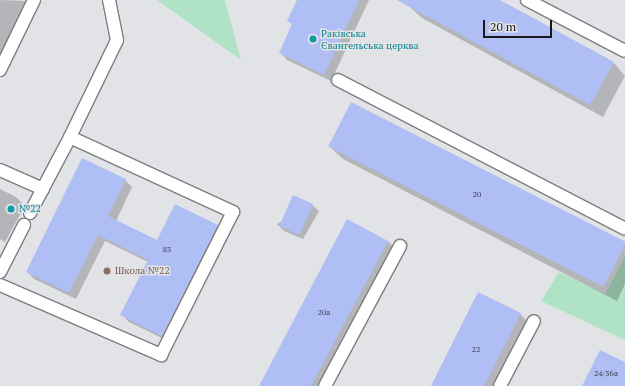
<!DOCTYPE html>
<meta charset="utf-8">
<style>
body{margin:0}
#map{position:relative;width:625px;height:386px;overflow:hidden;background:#e2e3e6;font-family:"PT Serif",serif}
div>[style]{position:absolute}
.green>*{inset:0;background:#b0e2c5}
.shadow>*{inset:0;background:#0003}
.building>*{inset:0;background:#afbff5;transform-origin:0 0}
.roads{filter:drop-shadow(1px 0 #7c7d7f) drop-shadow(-1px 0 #7c7d7f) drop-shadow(0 1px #7c7d7f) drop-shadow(0 -1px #7c7d7f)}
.service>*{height:12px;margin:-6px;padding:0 6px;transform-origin:6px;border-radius:6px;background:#fff}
.dots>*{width:11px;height:11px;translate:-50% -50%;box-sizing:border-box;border:2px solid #e2e3e6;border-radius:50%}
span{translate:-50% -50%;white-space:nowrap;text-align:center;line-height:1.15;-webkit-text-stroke:3px #e2e3e6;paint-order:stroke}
.number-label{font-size:8px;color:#3e4250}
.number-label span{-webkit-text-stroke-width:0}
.culture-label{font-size:10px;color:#0d838f}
.left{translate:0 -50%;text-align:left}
.education-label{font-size:10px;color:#785e54}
.scale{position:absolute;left:483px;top:20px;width:69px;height:18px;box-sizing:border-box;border:2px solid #181819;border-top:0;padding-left:5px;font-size:12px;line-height:14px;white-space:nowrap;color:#181819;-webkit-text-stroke:3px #e2e3e6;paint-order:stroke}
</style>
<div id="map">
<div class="green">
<div style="clip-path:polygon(157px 0,225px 0,241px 60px)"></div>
<div style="clip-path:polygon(625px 257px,625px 340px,541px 301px,559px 272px,605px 294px)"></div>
</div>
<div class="shadow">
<div style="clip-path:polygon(0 0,28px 1px,2px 55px,0 55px)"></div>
<div style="clip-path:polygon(305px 0,369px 0,331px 81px,287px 60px,281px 53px)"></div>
<div style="clip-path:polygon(412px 0,498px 0,613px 62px,625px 76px,603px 117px,422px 18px,409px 6px)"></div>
<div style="clip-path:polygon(352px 104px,625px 245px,625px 284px,617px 301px,343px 159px,330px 147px)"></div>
<div style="clip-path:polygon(125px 180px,132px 187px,116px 221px,158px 242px,217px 226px,225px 233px,170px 342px,129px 322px,122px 315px,148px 262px,105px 241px,76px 299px,34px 279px,27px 271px)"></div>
<div style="clip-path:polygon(0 189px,16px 197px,25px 206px,5px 242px,0 239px)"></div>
<div style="clip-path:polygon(312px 205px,319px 211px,303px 239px,284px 231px,277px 224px)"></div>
<div style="clip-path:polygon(388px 241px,400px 254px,331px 386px,260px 386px)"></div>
<div style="clip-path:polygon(520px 314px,533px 327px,503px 386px,432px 386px)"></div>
</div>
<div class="building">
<div style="clip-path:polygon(297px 0,359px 0,324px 75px,279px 53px,292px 24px,287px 21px)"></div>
<div style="clip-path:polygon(397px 0,500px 0,614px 62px,590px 105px)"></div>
<div style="left:351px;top:102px;width:309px;height:50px;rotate:27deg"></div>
<div style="clip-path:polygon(82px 158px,126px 179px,108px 216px,157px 240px,175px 204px,218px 225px,162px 336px,120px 315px,148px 260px,98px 235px,69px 293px,26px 272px)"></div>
<div style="left:293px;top:195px;width:22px;height:34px;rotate:24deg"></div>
<div style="clip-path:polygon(347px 219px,388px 241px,311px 386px,259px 386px)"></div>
<div style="clip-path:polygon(478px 292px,521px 313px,484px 386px,431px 386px)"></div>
<div style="clip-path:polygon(600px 350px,625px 362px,625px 386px,582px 386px)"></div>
</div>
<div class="roads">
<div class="service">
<div style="left:527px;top:0;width:110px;rotate:27.5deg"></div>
<div style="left:0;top:70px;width:78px;rotate:-64.1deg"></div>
<div style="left:338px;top:80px;width:323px;rotate:27.4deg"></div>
<div style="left:0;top:170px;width:47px;rotate:23.8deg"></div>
<div style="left:30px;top:213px;width:86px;rotate:-62.2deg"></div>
<div style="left:0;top:272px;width:53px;rotate:-62.9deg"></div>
<div style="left:0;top:285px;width:176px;rotate:23.5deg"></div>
<div style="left:161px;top:355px;width:160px;rotate:-63.3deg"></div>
<div style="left:233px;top:212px;width:179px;rotate:-155.3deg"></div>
<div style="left:70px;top:137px;width:108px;rotate:-64.1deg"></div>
<div style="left:117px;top:40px;width:41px;rotate:-101.3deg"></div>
<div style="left:325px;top:386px;width:159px;rotate:-61.8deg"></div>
<div style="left:500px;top:386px;width:73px;rotate:-62.4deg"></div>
</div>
</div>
<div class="dots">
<div style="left:313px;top:39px;background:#0f9aa8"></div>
<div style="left:11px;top:209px;background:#0f9aa8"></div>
<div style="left:107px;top:271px;background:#8d6e63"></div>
</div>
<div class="number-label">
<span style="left:477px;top:195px">20</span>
<span style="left:167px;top:250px">83</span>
<span style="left:324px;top:313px">20а</span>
<span style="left:476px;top:350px">22</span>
<span style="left:606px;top:374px">24/36а</span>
</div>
<div class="culture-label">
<span class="left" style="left:321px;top:39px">Раківська<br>Євангельська церква</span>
<span class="left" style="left:19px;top:209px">№22</span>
</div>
<div class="education-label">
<span class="left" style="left:115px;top:271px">Школа №22</span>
</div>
<div class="scale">20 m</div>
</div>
